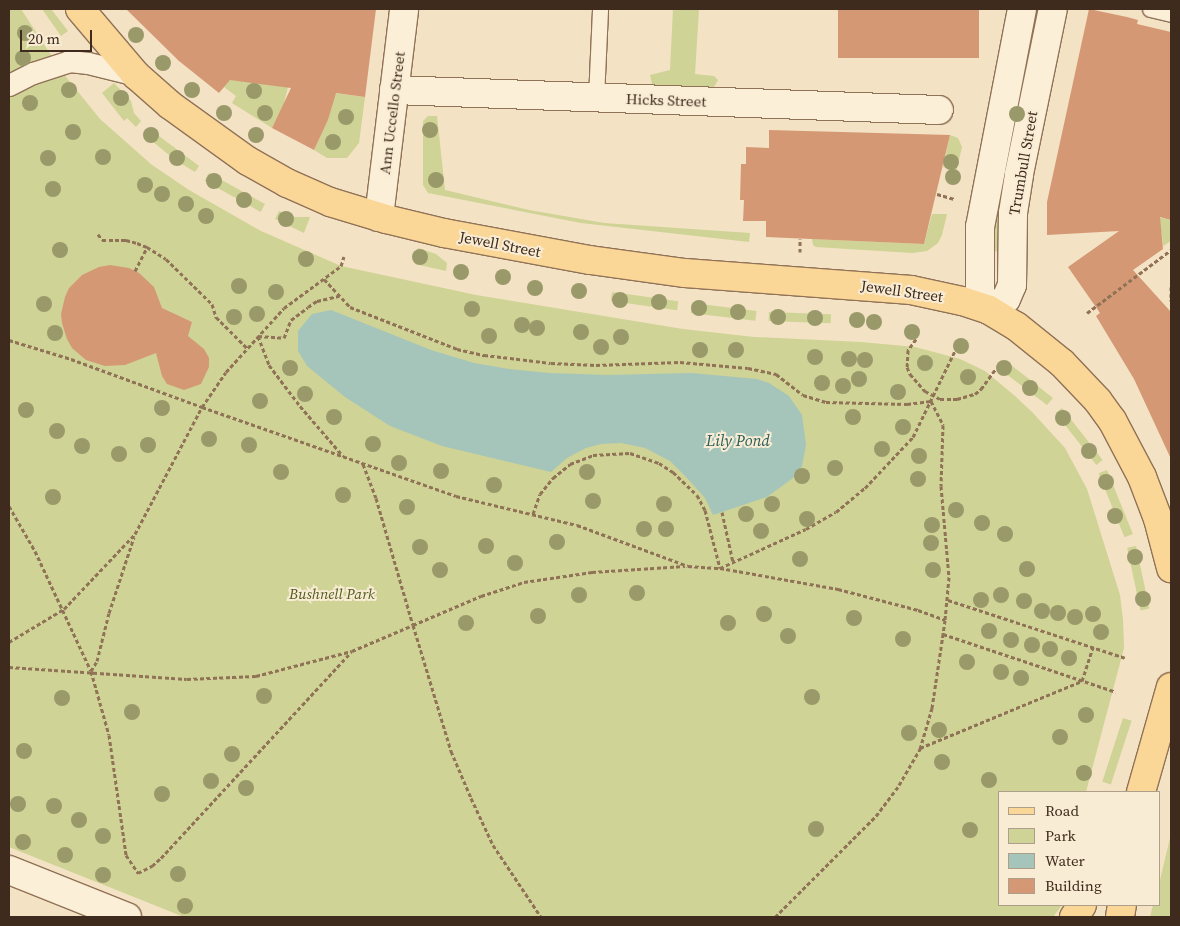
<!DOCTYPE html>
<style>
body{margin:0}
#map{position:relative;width:1180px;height:926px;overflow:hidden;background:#f3e2c3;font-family:"Source Serif 4",serif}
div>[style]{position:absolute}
.green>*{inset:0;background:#cfd395;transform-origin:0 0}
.water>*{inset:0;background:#a5c5ba}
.building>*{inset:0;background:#d59875;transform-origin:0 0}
.path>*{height:3px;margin-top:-1.5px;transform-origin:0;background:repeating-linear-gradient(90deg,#907257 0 4px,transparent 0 6.5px)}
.roads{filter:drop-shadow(1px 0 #907257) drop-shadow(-1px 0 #907257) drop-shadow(0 1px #907257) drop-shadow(0 -1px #907257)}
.service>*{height:15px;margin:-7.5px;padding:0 7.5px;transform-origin:7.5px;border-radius:7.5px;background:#fcefd8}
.pedestrian>*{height:21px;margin:-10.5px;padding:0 10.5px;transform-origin:10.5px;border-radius:10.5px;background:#fcefd8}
.minor>*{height:28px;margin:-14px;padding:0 14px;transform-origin:14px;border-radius:14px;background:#fcefd8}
.tertiary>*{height:28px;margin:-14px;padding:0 14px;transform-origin:14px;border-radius:14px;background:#fcefd8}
.secondary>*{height:28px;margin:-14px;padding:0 14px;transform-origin:14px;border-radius:14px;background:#fcefd8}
.primary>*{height:28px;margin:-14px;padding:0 14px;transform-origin:14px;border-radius:14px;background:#fad697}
.trees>*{width:16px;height:16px;margin:-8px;border-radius:50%;background:#9a996a}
span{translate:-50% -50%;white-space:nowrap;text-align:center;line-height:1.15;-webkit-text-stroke:4px #f9ecd4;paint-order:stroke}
.street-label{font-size:15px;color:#3e2b1d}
.park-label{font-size:15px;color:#515d21;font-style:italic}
.water-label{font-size:16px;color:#2b5f59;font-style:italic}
.frame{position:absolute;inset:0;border:10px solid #3e2b1d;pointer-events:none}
.legend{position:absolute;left:998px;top:791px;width:162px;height:115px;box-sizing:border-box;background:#f9ecd4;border:1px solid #ae9f8b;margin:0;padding:6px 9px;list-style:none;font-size:15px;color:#3e2b1d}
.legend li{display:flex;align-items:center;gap:10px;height:25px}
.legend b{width:25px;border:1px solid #ae9f8b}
.scale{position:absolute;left:20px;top:30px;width:72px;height:22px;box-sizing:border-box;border:2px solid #3e2b1d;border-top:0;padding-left:6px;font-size:15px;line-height:18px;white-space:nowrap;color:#3e2b1d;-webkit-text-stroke:4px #f9ecd4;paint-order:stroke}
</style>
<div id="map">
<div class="green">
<div style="clip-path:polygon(9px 9px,21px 9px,62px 72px,100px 119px,152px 165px,189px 190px,261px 231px,341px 266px,476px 295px,683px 329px,754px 337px,861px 342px,915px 347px,960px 359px,985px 371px,1015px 396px,1033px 413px,1065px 448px,1087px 489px,1120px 595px,1123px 620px,1124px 648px,1086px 792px,999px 792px,999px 905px,1062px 905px,1053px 917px,184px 917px,9px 847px)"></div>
<div style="clip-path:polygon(42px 9px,51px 9px,68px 31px,61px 36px)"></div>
<div style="clip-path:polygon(673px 9px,699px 9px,695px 74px,714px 76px,718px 80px,714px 87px,657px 86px,652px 84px,650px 75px,670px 70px)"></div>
<div style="clip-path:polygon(1034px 29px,1036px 30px,1004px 252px,992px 251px,993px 221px)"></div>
<div style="clip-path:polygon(237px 70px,288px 87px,283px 107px,272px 128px,232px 103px,236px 96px,224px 87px)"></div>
<div style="clip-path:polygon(114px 83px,131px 101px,134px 113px,141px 121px,136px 127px,127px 118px,124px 121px,102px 93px)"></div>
<div style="clip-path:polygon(335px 93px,365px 97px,359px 143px,347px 158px,327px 158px,314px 150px,328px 120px)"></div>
<div style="clip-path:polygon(428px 116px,437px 116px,445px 190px,529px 210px,604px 223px,750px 233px,749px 242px,581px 223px,428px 193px,423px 185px,423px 121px)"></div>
<div style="clip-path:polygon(151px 130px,199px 166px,195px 172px,175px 160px,146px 136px)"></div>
<div style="clip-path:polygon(950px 135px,958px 138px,962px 147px,954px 181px,949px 180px,950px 168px,943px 167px)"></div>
<div style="left:209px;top:173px;width:64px;height:9px;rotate:29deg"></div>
<div style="clip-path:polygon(279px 211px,295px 217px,310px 217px,304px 233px,275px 219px)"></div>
<div style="clip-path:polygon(932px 214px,947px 214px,942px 235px,938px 243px,927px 251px,912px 253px,816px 247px,813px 245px,812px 239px,924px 244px)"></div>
<div style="clip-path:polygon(1150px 215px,1171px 220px,1171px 241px,1163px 246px,1162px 234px)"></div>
<div style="clip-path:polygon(418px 248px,436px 254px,447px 263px,446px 271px,415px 264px)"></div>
<div style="left:612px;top:292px;width:67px;height:9px;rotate:8deg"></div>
<div style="left:692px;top:303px;width:65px;height:10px;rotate:7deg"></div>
<div style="left:769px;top:312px;width:62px;height:9px;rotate:2deg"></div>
<div style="clip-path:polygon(1007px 362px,1029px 379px,1053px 398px,1047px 405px,1001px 370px)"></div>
<div style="left:1062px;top:408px;width:66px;height:8px;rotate:52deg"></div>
<div style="left:1107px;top:470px;width:69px;height:9px;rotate:68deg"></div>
<div style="left:1136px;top:546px;width:64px;height:9px;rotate:78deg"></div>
<div style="left:1123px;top:718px;width:9px;height:67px;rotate:18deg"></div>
<div style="clip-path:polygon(1171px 834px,1171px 917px,1150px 917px,1153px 905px,1159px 905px,1159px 884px)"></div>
</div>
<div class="water">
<div style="clip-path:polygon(331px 310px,431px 350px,474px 363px,509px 369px,549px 373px,607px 375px,691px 373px,757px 379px,769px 383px,789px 396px,802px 415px,806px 445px,802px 466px,793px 478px,767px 497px,713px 515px,705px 498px,688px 479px,670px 461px,645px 448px,621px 443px,601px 444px,586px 448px,567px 458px,551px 472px,442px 446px,390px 426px,345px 397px,307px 366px,298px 351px,298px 331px,312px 314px)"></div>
</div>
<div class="building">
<div style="clip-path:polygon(126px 9px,376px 9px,365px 97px,336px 93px,328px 120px,314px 150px,272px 128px,291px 88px,230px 80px,219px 93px,179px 61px)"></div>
<div style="left:838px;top:9px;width:141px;height:49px"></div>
<div style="clip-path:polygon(1089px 9px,1127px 17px,1138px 20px,1137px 24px,1171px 32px,1171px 220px,1160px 217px,1163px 249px,1133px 270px,1171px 312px,1171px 459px,1134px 379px,1096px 316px,1100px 313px,1068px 267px,1119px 231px,1047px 235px,1047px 202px)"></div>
<div style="clip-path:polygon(769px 130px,950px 135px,924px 244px,766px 237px,766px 221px,743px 221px,744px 200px,740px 200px,741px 164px,746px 164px,746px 147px,769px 148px)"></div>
<div style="clip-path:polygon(110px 265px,129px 268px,139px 273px,154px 287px,162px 308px,192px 322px,188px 336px,204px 349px,209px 358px,209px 367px,201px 384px,184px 390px,167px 384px,162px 376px,156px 353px,125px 365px,105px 366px,86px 360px,72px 348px,67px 339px,62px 323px,61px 314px,65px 297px,69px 288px,82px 275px,99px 267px)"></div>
</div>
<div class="path">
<div style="left:937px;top:194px;width:18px;rotate:16deg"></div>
<div style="left:98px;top:234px;width:7px;rotate:56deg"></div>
<div style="left:102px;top:240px;width:24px"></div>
<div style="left:126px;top:240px;width:11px;rotate:15deg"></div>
<div style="left:137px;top:243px;width:11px;rotate:22deg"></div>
<div style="left:147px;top:247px;width:22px;rotate:32deg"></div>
<div style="left:166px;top:259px;width:64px;rotate:44.4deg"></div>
<div style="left:212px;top:304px;width:14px;rotate:73deg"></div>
<div style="left:216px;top:317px;width:44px;rotate:45deg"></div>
<div style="left:800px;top:252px;width:13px;rotate:-90deg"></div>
<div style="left:135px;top:271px;width:28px;rotate:-63deg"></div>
<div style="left:324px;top:279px;width:38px;rotate:47deg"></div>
<div style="left:350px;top:307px;width:115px;rotate:21.4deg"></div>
<div style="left:457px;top:349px;width:28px;rotate:13deg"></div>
<div style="left:484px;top:355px;width:67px;rotate:6.8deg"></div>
<div style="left:551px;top:363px;width:45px;rotate:2.5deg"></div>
<div style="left:596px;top:365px;width:84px;rotate:-2deg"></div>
<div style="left:680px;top:362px;width:68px;rotate:5deg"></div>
<div style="left:748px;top:368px;width:29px;rotate:12deg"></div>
<div style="left:776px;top:374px;width:34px;rotate:38deg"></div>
<div style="left:803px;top:395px;width:24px;rotate:17deg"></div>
<div style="left:826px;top:402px;width:81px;rotate:1.4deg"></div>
<div style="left:907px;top:404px;width:24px;rotate:-7deg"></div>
<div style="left:931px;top:401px;width:27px;rotate:63deg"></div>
<div style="left:943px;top:425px;width:61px;rotate:91.9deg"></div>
<div style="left:941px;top:486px;width:91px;rotate:85deg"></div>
<div style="left:949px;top:577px;width:43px;rotate:95.3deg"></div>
<div style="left:1171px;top:287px;width:14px;rotate:90deg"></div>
<div style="left:1087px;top:313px;width:105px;rotate:-36.9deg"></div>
<div style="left:258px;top:336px;width:31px;rotate:69deg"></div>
<div style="left:269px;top:365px;width:51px;rotate:52.9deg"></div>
<div style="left:300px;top:406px;width:66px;rotate:49.3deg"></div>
<div style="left:258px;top:336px;width:26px;rotate:4deg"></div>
<div style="left:284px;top:338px;width:19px;rotate:-69deg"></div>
<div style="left:291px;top:320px;width:21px;rotate:-37deg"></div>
<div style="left:308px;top:307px;width:11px;rotate:-34deg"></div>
<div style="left:317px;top:301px;width:23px;rotate:-13deg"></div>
<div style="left:916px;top:339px;width:14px;rotate:126deg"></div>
<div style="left:908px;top:350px;width:17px;rotate:93deg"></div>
<div style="left:907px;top:367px;width:8px;rotate:67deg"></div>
<div style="left:910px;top:374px;width:23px;rotate:49deg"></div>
<div style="left:925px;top:391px;width:17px;rotate:28deg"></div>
<div style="left:940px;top:399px;width:17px"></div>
<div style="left:957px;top:399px;width:19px;rotate:-16deg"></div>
<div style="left:975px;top:394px;width:8px;rotate:-40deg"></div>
<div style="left:981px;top:389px;width:24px;rotate:-54deg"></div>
<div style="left:9px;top:340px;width:65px;rotate:17deg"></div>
<div style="left:71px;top:359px;width:140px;rotate:20.1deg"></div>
<div style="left:202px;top:407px;width:269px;rotate:19.3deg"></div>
<div style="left:456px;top:496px;width:124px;rotate:13.5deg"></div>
<div style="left:577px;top:525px;width:118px;rotate:20.3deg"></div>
<div style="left:688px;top:566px;width:32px;rotate:4deg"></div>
<div style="left:720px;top:568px;width:120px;rotate:10.1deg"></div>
<div style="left:838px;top:589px;width:83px;rotate:14.7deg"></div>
<div style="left:918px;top:610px;width:29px;rotate:20deg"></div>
<div style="left:945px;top:620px;width:14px;rotate:98deg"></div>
<div style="left:943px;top:634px;width:182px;rotate:18.5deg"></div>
<div style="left:363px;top:464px;width:36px;rotate:69deg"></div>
<div style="left:376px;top:498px;width:132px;rotate:73.8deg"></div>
<div style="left:413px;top:625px;width:74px;rotate:-23.1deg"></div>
<div style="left:481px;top:596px;width:45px;rotate:-18deg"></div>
<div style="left:524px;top:582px;width:69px;rotate:-8.4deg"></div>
<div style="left:592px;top:572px;width:93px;rotate:-3.7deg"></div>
<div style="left:9px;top:506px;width:52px;rotate:60deg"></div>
<div style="left:35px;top:551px;width:132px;rotate:65deg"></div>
<div style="left:91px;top:671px;width:66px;rotate:74.3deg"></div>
<div style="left:109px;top:735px;width:121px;rotate:81.9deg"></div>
<div style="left:126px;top:855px;width:22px;rotate:56deg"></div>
<div style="left:138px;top:873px;width:16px;rotate:-27deg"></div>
<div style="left:152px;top:866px;width:12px;rotate:-42deg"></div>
<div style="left:161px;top:858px;width:280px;rotate:-47.3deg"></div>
<div style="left:722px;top:512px;width:51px;rotate:77.6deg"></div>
<div style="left:533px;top:514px;width:21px;rotate:-71deg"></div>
<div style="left:540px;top:494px;width:21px;rotate:-51deg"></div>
<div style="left:553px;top:478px;width:22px;rotate:-39deg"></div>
<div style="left:570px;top:464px;width:25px;rotate:-21deg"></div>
<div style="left:593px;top:455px;width:37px;rotate:-3deg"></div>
<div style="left:630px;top:453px;width:31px;rotate:19deg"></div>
<div style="left:659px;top:463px;width:17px;rotate:33deg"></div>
<div style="left:673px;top:472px;width:33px;rotate:44deg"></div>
<div style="left:697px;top:495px;width:17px;rotate:62deg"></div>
<div style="left:705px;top:510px;width:60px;rotate:75.5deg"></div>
<div style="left:720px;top:568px;width:94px;rotate:-24.4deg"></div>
<div style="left:806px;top:529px;width:34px;rotate:-30deg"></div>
<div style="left:836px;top:512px;width:38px;rotate:-40deg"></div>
<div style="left:865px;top:488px;width:70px;rotate:-46.7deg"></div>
<div style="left:913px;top:437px;width:96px;rotate:-64deg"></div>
<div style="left:948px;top:600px;width:186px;rotate:18.1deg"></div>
<div style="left:9px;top:642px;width:64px;rotate:-31deg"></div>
<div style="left:64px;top:609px;width:103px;rotate:-46.6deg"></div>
<div style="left:135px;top:534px;width:144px;rotate:-62.2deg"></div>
<div style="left:202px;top:407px;width:42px;rotate:-55.6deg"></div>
<div style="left:226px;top:372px;width:86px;rotate:-47.8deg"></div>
<div style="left:284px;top:308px;width:71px;rotate:-36.4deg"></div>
<div style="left:341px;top:266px;width:10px;rotate:-73deg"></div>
<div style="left:9px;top:667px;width:178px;rotate:3.9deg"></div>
<div style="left:187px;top:679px;width:69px;rotate:-2.5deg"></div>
<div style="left:256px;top:676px;width:99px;rotate:-14.6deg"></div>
<div style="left:352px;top:651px;width:66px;rotate:-23.1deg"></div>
<div style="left:413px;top:625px;width:132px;rotate:73.2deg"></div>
<div style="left:451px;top:751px;width:51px;rotate:66.9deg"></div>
<div style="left:471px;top:798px;width:52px;rotate:64.9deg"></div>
<div style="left:493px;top:845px;width:87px;rotate:56.3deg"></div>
<div style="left:91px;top:671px;width:12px;rotate:-59deg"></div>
<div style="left:97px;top:661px;width:49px;rotate:-76deg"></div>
<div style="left:109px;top:613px;width:80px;rotate:-71.8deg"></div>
<div style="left:920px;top:748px;width:175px;rotate:-22.5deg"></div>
<div style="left:1082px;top:681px;width:36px;rotate:-72deg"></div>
<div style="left:775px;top:917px;width:143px;rotate:-45deg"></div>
<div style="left:876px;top:816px;width:39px;rotate:-53deg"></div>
<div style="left:899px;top:785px;width:42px;rotate:-59.7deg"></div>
<div style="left:920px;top:749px;width:43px;rotate:-73.7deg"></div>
<div style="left:932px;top:708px;width:75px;rotate:-81.5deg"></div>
</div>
<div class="roads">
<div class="service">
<div style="left:1150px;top:9px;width:22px;rotate:13deg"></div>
<div style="left:596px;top:98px;width:89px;rotate:-87.4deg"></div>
</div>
<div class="pedestrian">
<div style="left:9px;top:85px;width:27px;rotate:-27deg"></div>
<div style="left:33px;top:73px;width:38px;rotate:-18deg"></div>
<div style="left:69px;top:61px;width:19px;rotate:6deg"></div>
<div style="left:88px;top:63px;width:49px;rotate:14deg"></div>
</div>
<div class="minor">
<div style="left:394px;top:90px;width:545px;rotate:2.1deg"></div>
</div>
<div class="tertiary">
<div style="left:379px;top:217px;width:209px;rotate:-83.1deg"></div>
<div style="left:9px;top:870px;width:127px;rotate:21.7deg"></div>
</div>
<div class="secondary">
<div style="left:1022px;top:9px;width:222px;rotate:100.9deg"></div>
<div style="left:980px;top:227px;width:62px;rotate:90deg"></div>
<div style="left:980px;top:289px;width:8px;rotate:83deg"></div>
<div style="left:981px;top:297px;width:15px;rotate:58deg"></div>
<div style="left:989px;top:310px;width:20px;rotate:-33deg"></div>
<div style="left:1006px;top:299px;width:15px;rotate:-67deg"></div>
<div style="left:1012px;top:285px;width:72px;rotate:-89.2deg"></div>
<div style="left:1013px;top:213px;width:39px;rotate:-81deg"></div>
<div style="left:1019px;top:174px;width:168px;rotate:-78.4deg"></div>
</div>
<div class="primary">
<div style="left:80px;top:9px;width:87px;rotate:49.7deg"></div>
<div style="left:136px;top:75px;width:45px;rotate:41.4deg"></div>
<div style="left:170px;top:105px;width:96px;rotate:35.7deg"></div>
<div style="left:248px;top:161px;width:45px;rotate:29.4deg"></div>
<div style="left:287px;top:183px;width:47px;rotate:23.8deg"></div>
<div style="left:330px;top:202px;width:59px;rotate:16.9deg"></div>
<div style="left:386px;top:219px;width:60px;rotate:13.6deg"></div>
<div style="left:444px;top:233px;width:148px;rotate:10.5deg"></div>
<div style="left:590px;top:260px;width:96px;rotate:7.8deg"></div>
<div style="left:685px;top:273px;width:227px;rotate:4.3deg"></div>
<div style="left:911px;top:290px;width:52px;rotate:12.2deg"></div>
<div style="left:962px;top:301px;width:28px;rotate:18deg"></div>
<div style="left:989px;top:310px;width:31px;rotate:31deg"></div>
<div style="left:1016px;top:326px;width:59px;rotate:38.8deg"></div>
<div style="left:1062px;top:363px;width:52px;rotate:46.5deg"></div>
<div style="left:1098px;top:401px;width:24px;rotate:54deg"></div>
<div style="left:1112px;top:420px;width:64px;rotate:62.2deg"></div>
<div style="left:1142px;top:477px;width:45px;rotate:69.1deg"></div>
<div style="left:1158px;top:519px;width:51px;rotate:75.1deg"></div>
<div style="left:1141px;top:792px;width:109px;rotate:-74.1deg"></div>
<div style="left:1074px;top:917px;width:14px;rotate:-56deg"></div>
<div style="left:1120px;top:917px;width:12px;rotate:-81deg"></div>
</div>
</div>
<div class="trees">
<div style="left:25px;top:33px"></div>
<div style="left:136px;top:35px"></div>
<div style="left:23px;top:58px"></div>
<div style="left:163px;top:63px"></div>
<div style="left:69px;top:90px"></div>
<div style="left:192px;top:90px"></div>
<div style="left:254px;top:91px"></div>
<div style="left:121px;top:98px"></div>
<div style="left:30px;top:103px"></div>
<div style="left:224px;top:113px"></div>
<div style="left:265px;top:113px"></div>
<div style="left:1017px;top:114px"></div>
<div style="left:346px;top:117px"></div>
<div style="left:430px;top:130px"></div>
<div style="left:73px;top:132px"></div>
<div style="left:151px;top:135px"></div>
<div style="left:256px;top:135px"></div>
<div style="left:333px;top:142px"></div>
<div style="left:103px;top:157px"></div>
<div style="left:48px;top:158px"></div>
<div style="left:177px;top:158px"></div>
<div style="left:951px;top:162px"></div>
<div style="left:953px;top:177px"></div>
<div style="left:436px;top:180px"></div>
<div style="left:214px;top:181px"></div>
<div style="left:145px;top:185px"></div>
<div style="left:53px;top:189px"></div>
<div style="left:162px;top:194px"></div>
<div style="left:244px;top:200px"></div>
<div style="left:186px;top:204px"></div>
<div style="left:206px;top:216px"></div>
<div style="left:286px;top:219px"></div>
<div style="left:60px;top:250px"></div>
<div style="left:420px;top:257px"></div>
<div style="left:306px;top:259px"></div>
<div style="left:461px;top:272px"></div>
<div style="left:503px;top:277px"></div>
<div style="left:239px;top:286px"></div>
<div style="left:535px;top:288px"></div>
<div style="left:579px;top:291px"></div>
<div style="left:276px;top:292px"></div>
<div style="left:620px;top:300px"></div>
<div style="left:659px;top:302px"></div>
<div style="left:44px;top:304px"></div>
<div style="left:699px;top:308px"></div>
<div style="left:472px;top:309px"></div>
<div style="left:738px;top:312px"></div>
<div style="left:257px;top:314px"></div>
<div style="left:234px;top:317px"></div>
<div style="left:778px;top:317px"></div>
<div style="left:815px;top:318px"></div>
<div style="left:857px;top:320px"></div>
<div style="left:874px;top:322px"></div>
<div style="left:522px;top:325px"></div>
<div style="left:537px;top:328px"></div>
<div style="left:581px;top:332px"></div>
<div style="left:912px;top:332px"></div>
<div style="left:55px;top:333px"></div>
<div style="left:489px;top:336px"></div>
<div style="left:621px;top:337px"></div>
<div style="left:961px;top:346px"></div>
<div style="left:601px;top:347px"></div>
<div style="left:700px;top:350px"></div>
<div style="left:736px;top:350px"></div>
<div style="left:815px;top:357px"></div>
<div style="left:849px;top:359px"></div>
<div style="left:865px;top:360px"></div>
<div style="left:925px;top:363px"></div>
<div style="left:290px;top:368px"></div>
<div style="left:1004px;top:368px"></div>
<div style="left:968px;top:377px"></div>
<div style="left:859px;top:379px"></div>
<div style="left:822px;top:383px"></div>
<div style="left:843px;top:386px"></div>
<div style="left:1030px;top:388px"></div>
<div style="left:898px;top:392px"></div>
<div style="left:305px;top:394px"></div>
<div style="left:260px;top:401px"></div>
<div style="left:162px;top:408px"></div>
<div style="left:26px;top:410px"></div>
<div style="left:334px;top:417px"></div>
<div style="left:853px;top:417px"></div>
<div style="left:1063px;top:418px"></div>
<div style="left:903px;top:427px"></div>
<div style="left:57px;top:431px"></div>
<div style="left:209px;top:439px"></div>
<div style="left:373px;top:444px"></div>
<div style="left:148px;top:445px"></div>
<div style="left:249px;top:445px"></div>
<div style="left:82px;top:446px"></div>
<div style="left:882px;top:449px"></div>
<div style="left:1089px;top:451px"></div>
<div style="left:119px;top:454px"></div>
<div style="left:919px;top:456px"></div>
<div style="left:399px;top:463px"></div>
<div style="left:835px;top:468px"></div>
<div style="left:441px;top:471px"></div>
<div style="left:281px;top:472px"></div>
<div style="left:587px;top:472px"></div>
<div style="left:802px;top:476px"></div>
<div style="left:918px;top:479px"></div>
<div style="left:1106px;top:482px"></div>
<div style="left:494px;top:485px"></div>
<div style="left:343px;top:495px"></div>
<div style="left:53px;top:497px"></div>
<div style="left:593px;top:501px"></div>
<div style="left:664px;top:504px"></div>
<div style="left:772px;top:504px"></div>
<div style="left:407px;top:507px"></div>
<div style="left:956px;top:510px"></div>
<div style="left:746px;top:514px"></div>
<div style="left:1115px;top:516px"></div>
<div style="left:807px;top:519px"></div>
<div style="left:982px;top:523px"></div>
<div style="left:932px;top:525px"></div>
<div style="left:644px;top:529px"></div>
<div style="left:666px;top:529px"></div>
<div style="left:761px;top:531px"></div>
<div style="left:1005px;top:534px"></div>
<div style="left:557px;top:542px"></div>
<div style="left:931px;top:543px"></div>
<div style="left:486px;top:546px"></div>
<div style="left:420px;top:547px"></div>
<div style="left:1135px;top:557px"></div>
<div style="left:800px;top:559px"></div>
<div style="left:515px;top:563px"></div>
<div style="left:1027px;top:569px"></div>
<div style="left:440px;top:570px"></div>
<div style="left:933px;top:570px"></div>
<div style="left:637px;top:593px"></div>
<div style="left:579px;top:595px"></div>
<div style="left:1001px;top:595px"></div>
<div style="left:1143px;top:599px"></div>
<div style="left:981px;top:600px"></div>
<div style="left:1024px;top:601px"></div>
<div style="left:1042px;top:611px"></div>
<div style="left:1058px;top:613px"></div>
<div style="left:764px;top:614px"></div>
<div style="left:1093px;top:614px"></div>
<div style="left:538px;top:616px"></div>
<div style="left:1075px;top:617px"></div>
<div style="left:854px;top:618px"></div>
<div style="left:466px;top:623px"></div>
<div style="left:728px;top:623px"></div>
<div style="left:989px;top:631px"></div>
<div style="left:1101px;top:632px"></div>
<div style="left:788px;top:636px"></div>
<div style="left:903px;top:639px"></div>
<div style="left:1011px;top:640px"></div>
<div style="left:1032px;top:645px"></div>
<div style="left:1050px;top:649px"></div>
<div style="left:1069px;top:658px"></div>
<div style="left:967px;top:662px"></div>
<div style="left:1001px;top:672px"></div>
<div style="left:1021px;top:678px"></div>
<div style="left:264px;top:696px"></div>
<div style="left:812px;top:697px"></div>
<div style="left:62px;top:698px"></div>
<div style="left:132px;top:712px"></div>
<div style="left:1086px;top:715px"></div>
<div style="left:939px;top:730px"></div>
<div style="left:909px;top:733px"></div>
<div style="left:1060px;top:737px"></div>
<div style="left:24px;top:751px"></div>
<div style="left:232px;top:754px"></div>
<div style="left:942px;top:762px"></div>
<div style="left:1084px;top:773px"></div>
<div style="left:989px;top:780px"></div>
<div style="left:211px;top:781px"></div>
<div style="left:246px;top:788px"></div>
<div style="left:162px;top:794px"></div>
<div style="left:18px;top:804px"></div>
<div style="left:54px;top:806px"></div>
<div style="left:79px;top:820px"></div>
<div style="left:816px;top:829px"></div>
<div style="left:970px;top:830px"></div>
<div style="left:103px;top:836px"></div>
<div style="left:23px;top:842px"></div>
<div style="left:65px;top:855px"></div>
<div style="left:178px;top:874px"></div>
<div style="left:103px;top:875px"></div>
<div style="left:185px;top:906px"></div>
</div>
<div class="street-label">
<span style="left:666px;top:100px;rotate:2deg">Hicks Street</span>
<span style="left:392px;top:113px;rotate:-83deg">Ann Uccello Street</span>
<span style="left:1023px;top:163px;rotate:-80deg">Trumbull Street</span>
<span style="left:500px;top:244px;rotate:11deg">Jewell Street</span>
<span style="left:902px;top:291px;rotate:8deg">Jewell Street</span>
</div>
<div class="park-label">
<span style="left:332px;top:594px">Bushnell Park</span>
</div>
<div class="water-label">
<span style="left:738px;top:440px">Lily Pond</span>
</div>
<div class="frame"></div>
<ul class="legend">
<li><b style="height:6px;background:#fad697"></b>Road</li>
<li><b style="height:14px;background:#cfd395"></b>Park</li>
<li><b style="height:14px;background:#a5c5ba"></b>Water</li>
<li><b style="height:14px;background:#d59875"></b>Building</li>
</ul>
<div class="scale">20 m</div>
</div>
